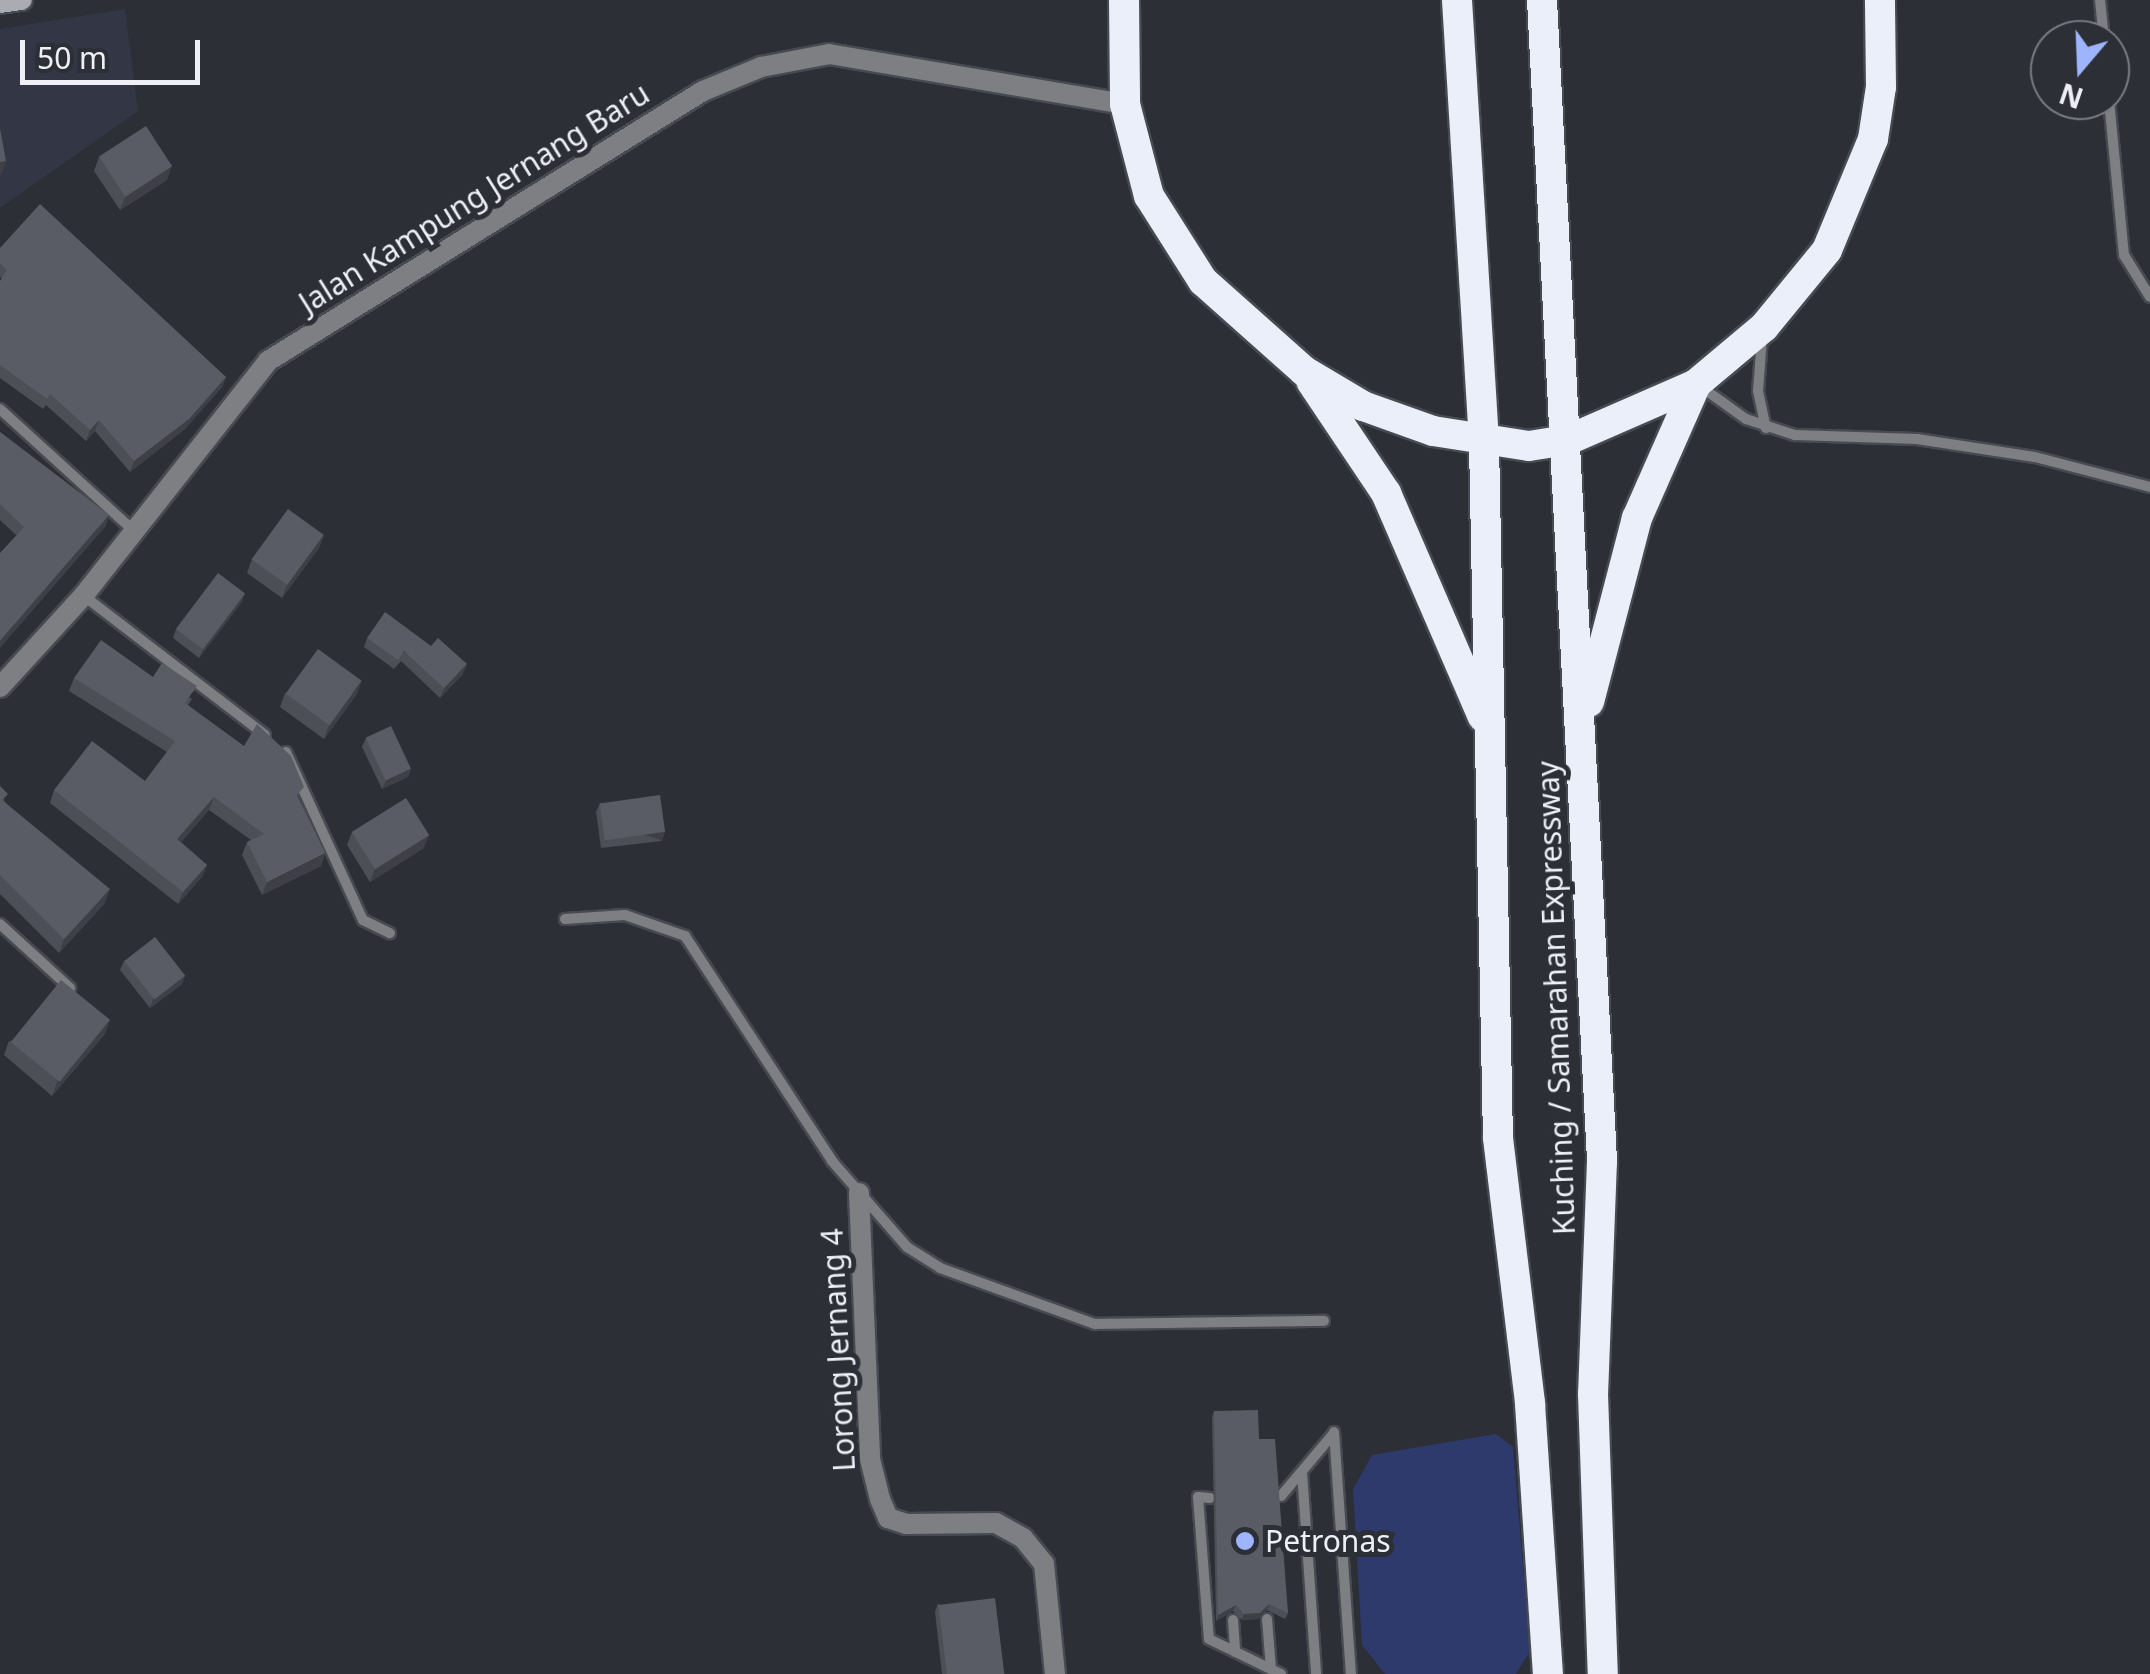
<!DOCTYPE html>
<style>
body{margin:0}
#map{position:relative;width:2150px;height:1674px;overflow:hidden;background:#2c2f36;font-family:"Noto Sans",sans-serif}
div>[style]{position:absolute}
.built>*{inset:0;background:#333745}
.green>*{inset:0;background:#2e3a6c}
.roads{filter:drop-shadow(2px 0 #474a51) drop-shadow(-2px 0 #474a51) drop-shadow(0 2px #474a51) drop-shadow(0 -2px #474a51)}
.lane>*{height:10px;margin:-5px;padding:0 5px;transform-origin:5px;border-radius:5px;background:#7d7f83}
.street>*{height:20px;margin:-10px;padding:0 10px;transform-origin:10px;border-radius:10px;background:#7d7f83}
.secondary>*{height:20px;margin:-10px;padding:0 10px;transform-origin:10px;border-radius:10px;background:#aaacb2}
.highway>*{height:30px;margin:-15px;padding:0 15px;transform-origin:15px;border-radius:15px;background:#ebeff9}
.wall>*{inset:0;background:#4d4f56}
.shaded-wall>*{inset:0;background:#3e4046;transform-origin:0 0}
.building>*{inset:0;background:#595c64;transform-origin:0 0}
.dots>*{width:28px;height:28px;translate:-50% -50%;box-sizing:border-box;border:5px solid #2c2f36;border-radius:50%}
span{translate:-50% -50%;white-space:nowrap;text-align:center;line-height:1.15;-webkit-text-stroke:10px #2c2f36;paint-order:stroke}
.street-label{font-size:30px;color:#eef0f5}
.poi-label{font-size:30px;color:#eef0f5}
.left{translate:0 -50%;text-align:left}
.north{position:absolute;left:2030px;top:20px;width:100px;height:100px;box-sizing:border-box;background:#2c2f36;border:2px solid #7a7c82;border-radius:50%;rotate:199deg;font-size:28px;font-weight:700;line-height:40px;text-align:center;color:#eef0f5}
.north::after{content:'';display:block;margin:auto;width:35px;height:45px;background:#9eb4fd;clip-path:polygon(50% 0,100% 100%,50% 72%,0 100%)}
.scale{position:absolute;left:20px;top:40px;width:180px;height:45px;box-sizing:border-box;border:5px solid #eef0f5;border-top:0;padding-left:12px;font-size:30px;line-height:35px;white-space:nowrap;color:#eef0f5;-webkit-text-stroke:8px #2c2f36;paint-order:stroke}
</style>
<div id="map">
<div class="built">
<div style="clip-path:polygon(125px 9px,138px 111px,0 208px,0 29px)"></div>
</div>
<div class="green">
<div style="clip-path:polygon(1496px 1434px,1513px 1447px,1530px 1651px,1516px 1674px,1385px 1674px,1362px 1645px,1353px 1489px,1372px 1455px)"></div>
</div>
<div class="roads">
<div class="lane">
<div style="left:2100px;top:0;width:40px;rotate:84.3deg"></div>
<div style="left:2109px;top:100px;width:156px;rotate:84.5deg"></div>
<div style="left:2124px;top:255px;width:49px;rotate:58.2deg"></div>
<div style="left:1762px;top:338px;width:53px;rotate:94.3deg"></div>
<div style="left:1758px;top:391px;width:38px;rotate:78deg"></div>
<div style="left:1700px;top:386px;width:57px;rotate:35.7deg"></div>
<div style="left:1746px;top:419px;width:52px;rotate:18.1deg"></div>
<div style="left:1795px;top:435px;width:122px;rotate:1.9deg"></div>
<div style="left:1917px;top:439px;width:119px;rotate:8.7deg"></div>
<div style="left:2035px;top:457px;width:119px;rotate:14.6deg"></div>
<div style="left:0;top:409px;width:181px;rotate:42.3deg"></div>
<div style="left:84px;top:596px;width:228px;rotate:37.5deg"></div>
<div style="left:286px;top:752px;width:185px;rotate:65.4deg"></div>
<div style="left:363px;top:920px;width:30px;rotate:26deg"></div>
<div style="left:565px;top:919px;width:60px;rotate:-3.8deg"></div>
<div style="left:625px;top:915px;width:64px;rotate:19.3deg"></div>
<div style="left:685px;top:936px;width:269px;rotate:56.8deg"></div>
<div style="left:832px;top:1161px;width:114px;rotate:48.9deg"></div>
<div style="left:907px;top:1247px;width:39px;rotate:32deg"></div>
<div style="left:940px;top:1268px;width:165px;rotate:19.9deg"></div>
<div style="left:1095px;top:1324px;width:229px;rotate:-0.8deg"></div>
<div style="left:0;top:924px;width:95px;rotate:42.4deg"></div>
<div style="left:1334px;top:1432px;width:243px;rotate:86deg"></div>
<div style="left:1302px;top:1472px;width:202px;rotate:86deg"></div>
<div style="left:1281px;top:1496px;width:82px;rotate:-49.9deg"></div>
<div style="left:1210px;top:1498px;width:12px;rotate:-175deg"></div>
<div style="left:1198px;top:1497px;width:142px;rotate:85.6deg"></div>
<div style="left:1209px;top:1639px;width:80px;rotate:25.9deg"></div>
<div style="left:1267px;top:1619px;width:50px;rotate:85.4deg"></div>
<div style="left:1233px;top:1620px;width:32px;rotate:86deg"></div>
</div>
<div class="street">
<div style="left:0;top:687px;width:125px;rotate:-47.6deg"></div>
<div style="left:84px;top:595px;width:298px;rotate:-51.8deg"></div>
<div style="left:268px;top:361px;width:512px;rotate:-31.83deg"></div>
<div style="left:703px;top:91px;width:63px;rotate:-22.5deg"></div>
<div style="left:761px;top:67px;width:69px;rotate:-10.8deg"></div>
<div style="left:829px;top:54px;width:300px;rotate:9.6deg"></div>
<div style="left:859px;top:1193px;width:266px;rotate:87.6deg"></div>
<div style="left:870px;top:1459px;width:41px;rotate:76deg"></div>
<div style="left:880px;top:1499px;width:21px;rotate:67deg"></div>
<div style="left:888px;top:1518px;width:19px;rotate:18deg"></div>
<div style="left:906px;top:1524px;width:90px;rotate:-0.6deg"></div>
<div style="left:996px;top:1523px;width:31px;rotate:29deg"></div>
<div style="left:1023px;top:1538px;width:33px;rotate:51deg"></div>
<div style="left:1044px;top:1564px;width:111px;rotate:84.3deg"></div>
</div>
<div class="secondary">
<div style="left:0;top:3px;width:22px;rotate:-8deg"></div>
</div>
<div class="highway">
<div style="left:1124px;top:0;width:104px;rotate:89.4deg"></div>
<div style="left:1125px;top:104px;width:95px;rotate:75.4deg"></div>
<div style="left:1149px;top:196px;width:101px;rotate:57.6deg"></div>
<div style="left:1203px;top:281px;width:135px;rotate:41.7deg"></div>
<div style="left:1304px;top:371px;width:69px;rotate:30.7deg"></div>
<div style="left:1363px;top:406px;width:74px;rotate:19.7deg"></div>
<div style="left:1433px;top:431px;width:97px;rotate:8.9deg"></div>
<div style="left:1529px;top:446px;width:39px;rotate:-9deg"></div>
<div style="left:1568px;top:440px;width:140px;rotate:-23.6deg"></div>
<div style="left:1696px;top:384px;width:89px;rotate:-40deg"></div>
<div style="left:1764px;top:327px;width:99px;rotate:-50.7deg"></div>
<div style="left:1827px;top:250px;width:120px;rotate:-67.5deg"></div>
<div style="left:1873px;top:139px;width:53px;rotate:-81.3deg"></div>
<div style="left:1881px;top:87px;width:87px;rotate:-90.7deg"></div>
<div style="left:1457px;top:0;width:444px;rotate:86.5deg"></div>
<div style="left:1484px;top:443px;width:695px;rotate:88.85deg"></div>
<div style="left:1498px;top:1138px;width:268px;rotate:83.1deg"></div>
<div style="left:1530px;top:1404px;width:271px;rotate:86.2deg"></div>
<div style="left:1542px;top:0;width:1163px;rotate:87.04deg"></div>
<div style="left:1602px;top:1161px;width:233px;rotate:92.2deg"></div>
<div style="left:1593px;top:1394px;width:280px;rotate:88deg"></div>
<div style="left:1311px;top:381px;width:135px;rotate:56.2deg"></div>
<div style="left:1386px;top:493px;width:244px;rotate:66.6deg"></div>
<div style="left:1589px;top:702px;width:190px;rotate:-75.4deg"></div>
<div style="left:1637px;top:518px;width:146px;rotate:-66.2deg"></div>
</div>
</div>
<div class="wall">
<div style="clip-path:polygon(99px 157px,167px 180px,120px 210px,94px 171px)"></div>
<div style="clip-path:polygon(0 248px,226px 377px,222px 387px,185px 429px,130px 472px,95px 431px,86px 441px,46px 405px,43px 409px,0 378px,0 281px,2px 279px,0 277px)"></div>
<div style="clip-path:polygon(0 432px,109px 515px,105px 527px,16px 535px,0 520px)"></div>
<div style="clip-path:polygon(324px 535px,319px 548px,282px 598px,247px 573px,252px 559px)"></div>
<div style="clip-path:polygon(242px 602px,199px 658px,173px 638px,176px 629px)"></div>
<div style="clip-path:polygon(367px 638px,463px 674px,440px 698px,401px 661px,394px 669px,364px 647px)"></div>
<div style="clip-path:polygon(153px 677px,192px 699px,188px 705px,299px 800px,325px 853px,321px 866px,262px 895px,242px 855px,247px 842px,251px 840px,209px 810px,181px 842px,207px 865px,202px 877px,178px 904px,50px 803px,54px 790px,145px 781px,167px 752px,69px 691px,74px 678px)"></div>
<div style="clip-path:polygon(285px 693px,357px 694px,324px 739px,280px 707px)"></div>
<div style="clip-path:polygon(366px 738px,411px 768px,408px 777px,382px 789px,362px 747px)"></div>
<div style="clip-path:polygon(0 786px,5px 802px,105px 903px,59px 953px,0 894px)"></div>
<div style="clip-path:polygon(600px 803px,662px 841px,601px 848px,596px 812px)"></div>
<div style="clip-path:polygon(352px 832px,424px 848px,370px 882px,347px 845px)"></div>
<div style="clip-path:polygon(124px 961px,185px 976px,181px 985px,150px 1008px,120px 970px)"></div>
<div style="clip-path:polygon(105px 1034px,52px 1096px,4px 1055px,9px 1041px)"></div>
<div style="clip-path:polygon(1214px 1411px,1259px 1439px,1288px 1613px,1285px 1619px,1267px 1610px,1258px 1619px,1242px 1620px,1233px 1611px,1216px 1621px,1212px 1417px)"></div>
<div style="clip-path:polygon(938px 1603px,1004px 1674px,942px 1674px,935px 1612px)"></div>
</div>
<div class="shaded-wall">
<div style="clip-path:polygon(6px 161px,1px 175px,0 175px,0 162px)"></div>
<div style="clip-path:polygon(172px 166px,167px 180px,120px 210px,125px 197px)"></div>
<div style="clip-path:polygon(226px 377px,222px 387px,185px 429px,130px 472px,134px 461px)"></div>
<div style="clip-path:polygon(99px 420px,95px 431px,86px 441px,90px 430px)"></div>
<div style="clip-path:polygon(109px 515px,105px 527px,0 648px,0 641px)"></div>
<div style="clip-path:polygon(324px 535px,319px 548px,282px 598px,287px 584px)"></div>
<div style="clip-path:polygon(245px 593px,242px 602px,199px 658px,203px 649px)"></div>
<div style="clip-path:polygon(467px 664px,463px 674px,440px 698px,444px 688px)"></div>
<div style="clip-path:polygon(362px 681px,357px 694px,324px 739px,329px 725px)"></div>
<div style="clip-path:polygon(411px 768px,408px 777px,382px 789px,386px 780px)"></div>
<div style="clip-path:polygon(214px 797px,209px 810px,173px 852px,177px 839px)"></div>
<div style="left:665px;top:832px;width:9px;height:61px;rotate:108deg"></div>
<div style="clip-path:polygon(429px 835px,424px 848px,370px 882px,375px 868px)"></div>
<div style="clip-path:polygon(325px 853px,321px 866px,262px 895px,267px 882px)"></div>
<div style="clip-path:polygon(207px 865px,202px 877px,178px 904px,183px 892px)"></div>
<div style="clip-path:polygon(110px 889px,105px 903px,59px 953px,64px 939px)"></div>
<div style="clip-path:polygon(185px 976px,181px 985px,150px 1008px,153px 999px)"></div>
<div style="clip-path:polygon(110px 1020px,105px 1034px,52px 1096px,57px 1082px)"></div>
<div style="clip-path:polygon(1269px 1604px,1267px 1610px,1258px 1619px,1242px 1620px,1244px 1614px)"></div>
<div style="clip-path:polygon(1236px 1605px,1233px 1611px,1216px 1621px,1218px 1615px)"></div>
</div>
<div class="building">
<div style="left:146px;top:126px;width:48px;height:56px;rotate:57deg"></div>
<div style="clip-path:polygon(0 129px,6px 161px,0 162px)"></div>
<div style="clip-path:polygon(40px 204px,226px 377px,189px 419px,134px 461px,99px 420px,90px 430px,50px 394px,47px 399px,0 365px,0 281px,7px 270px,0 263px,0 248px)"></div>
<div style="clip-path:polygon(0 432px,109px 515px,0 641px,0 553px,24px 527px,0 504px)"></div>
<div style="left:288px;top:509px;width:44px;height:62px;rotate:36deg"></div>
<div style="left:218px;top:573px;width:34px;height:70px;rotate:37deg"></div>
<div style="clip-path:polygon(385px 612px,431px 646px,438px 638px,467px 664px,444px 688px,404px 651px,398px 660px,367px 638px)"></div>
<div style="clip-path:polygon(101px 640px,153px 677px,162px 663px,197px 686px,185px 703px,244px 746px,257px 724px,291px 756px,304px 787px,297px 795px,325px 853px,267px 882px,247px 842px,264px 834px,214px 797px,177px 839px,207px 865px,183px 892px,54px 790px,92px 741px,145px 781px,175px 741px,74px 678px)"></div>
<div style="left:318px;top:649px;width:54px;height:55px;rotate:36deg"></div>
<div style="left:391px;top:726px;width:47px;height:28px;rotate:65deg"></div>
<div style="clip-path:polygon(0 786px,8px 794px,2px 800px,110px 889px,64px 939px,0 875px)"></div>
<div style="left:660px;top:795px;width:37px;height:61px;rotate:82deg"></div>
<div style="left:406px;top:798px;width:44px;height:64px;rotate:58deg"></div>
<div style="left:155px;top:937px;width:49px;height:39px;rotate:52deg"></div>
<div style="left:61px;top:980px;width:63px;height:80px;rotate:39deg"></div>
<div style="clip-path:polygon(1258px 1410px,1259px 1439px,1275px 1439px,1288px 1613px,1269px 1604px,1260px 1613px,1244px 1614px,1236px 1605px,1218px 1615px,1214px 1411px)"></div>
<div style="left:995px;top:1598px;width:77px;height:57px;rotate:83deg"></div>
</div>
<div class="dots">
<div style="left:1245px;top:1541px;background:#9eb4fd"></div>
</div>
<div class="street-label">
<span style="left:474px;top:198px;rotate:-32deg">Jalan Kampung Jernang Baru</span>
<span style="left:1556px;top:998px;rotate:-92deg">Kuching / Samarahan Expressway</span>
<span style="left:838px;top:1350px;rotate:-93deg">Lorong Jernang 4</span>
</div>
<div class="poi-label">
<span class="left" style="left:1265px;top:1541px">Petronas</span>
</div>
<div class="north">N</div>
<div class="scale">50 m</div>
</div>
